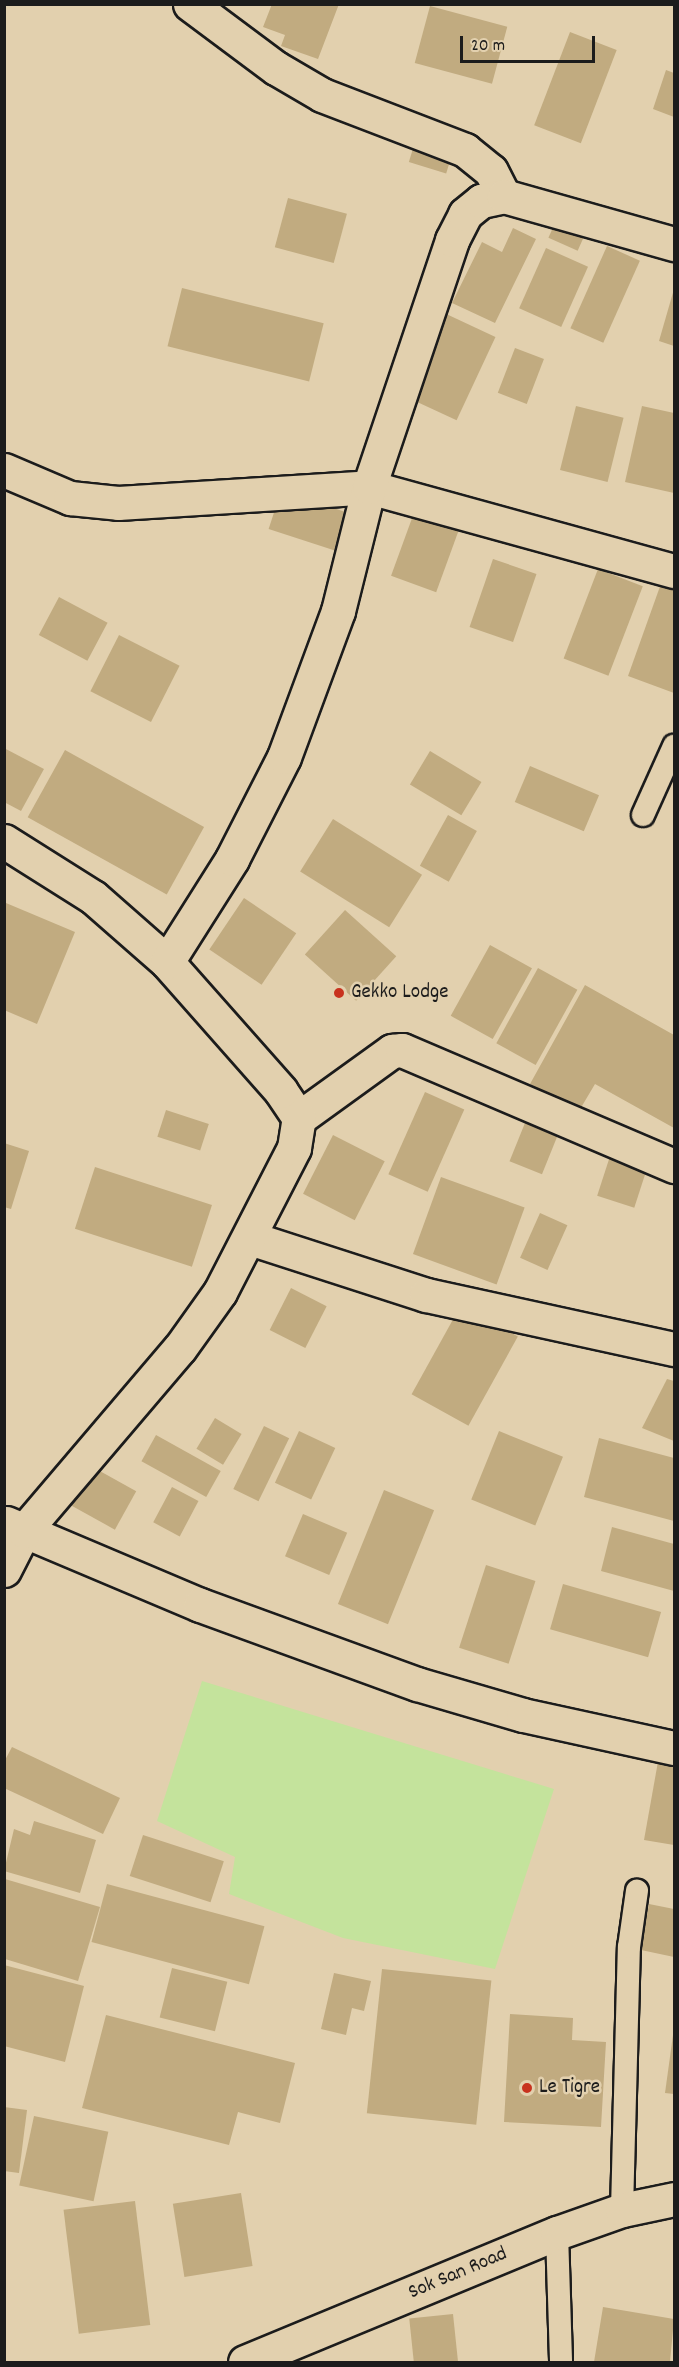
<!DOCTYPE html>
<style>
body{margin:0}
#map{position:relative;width:679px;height:2367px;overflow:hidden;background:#e2d0ae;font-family:Dekko,sans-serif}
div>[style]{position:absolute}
.green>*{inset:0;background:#c4e39c}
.building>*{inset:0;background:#c1ab80;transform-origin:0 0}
.roads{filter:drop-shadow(2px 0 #1c1c1c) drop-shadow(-2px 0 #1c1c1c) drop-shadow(0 2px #1c1c1c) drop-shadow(0 -2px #1c1c1c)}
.lane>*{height:22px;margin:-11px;padding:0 11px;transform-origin:11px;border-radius:11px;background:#e2d0ae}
.street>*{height:33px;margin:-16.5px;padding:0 16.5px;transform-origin:16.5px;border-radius:16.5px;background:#e2d0ae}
.secondary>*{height:33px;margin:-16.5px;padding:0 16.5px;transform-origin:16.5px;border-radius:16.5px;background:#e2d0ae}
.dots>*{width:16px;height:16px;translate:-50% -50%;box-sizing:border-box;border:3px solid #e2d0ae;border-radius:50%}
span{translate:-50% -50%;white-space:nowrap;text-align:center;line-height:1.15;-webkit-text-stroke:5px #e2d0ae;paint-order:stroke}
.poi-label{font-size:21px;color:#1c1c1c}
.left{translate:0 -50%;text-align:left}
.street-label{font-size:21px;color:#1c1c1c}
.frame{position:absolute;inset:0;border:6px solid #1c1c1c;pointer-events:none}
.scale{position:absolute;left:460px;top:36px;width:135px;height:27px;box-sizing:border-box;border:3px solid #1c1c1c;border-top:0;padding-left:8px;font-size:18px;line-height:21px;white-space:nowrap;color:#1c1c1c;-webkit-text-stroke:4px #e2d0ae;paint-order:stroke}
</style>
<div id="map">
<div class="green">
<div style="clip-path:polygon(202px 1681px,554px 1789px,495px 1969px,343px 1938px,229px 1894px,235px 1857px,157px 1821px)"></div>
</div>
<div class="building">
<div style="clip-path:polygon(272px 4px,339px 4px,318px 59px,281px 46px,285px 35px,263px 27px)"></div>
<div style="left:430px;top:6px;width:80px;height:59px;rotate:15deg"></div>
<div style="left:570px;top:32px;width:50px;height:100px;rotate:21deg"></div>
<div style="clip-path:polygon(666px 70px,674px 73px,674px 117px,653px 109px)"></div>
<div style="left:415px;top:142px;width:39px;height:21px;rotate:17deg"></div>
<div style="left:288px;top:198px;width:61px;height:51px;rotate:15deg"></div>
<div style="left:559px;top:214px;width:32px;height:26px;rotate:24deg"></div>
<div style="clip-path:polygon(513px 228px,536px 239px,495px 323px,452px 303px,482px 242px,502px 252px)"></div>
<div style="left:607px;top:246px;width:36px;height:90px;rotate:24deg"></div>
<div style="left:546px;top:248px;width:46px;height:66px;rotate:24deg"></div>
<div style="left:182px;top:288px;width:146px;height:60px;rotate:14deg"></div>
<div style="clip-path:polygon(674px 289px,674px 346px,659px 341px)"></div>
<div style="left:442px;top:312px;width:59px;height:92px;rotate:25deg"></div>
<div style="left:515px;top:348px;width:31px;height:48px;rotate:21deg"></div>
<div style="left:576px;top:406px;width:49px;height:66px;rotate:14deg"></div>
<div style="clip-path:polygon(642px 406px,674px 413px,674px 493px,625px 482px)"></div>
<div style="left:281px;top:491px;width:76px;height:40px;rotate:18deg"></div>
<div style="left:415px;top:510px;width:48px;height:70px;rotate:20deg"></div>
<div style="left:493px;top:559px;width:46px;height:72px;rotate:19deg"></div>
<div style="left:598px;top:569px;width:48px;height:96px;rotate:21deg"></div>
<div style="clip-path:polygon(663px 578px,674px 583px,674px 693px,628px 676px)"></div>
<div style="left:59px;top:597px;width:55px;height:43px;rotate:28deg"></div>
<div style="left:119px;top:635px;width:68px;height:63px;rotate:27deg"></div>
<div style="clip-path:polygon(4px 748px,44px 769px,21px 811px,4px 802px)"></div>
<div style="left:65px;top:750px;width:159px;height:77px;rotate:29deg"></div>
<div style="left:430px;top:751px;width:60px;height:39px;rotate:31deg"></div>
<div style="left:530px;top:766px;width:75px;height:39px;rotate:23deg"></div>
<div style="left:448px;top:815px;width:33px;height:58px;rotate:29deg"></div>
<div style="left:333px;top:819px;width:105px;height:62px;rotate:32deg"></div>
<div style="left:244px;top:898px;width:63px;height:62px;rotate:34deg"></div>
<div style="clip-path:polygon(6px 903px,75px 932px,37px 1024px,4px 1010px)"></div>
<div style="left:345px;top:910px;width:69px;height:60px;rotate:42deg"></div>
<div style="left:490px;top:945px;width:48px;height:81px;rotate:29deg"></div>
<div style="left:538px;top:968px;width:45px;height:86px;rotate:29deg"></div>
<div style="clip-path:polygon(585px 985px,674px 1035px,674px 1128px,595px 1084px,579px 1111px,530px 1084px)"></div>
<div style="left:425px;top:1092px;width:43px;height:90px;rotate:24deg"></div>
<div style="left:166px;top:1110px;width:45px;height:28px;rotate:18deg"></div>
<div style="left:529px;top:1113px;width:35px;height:52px;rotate:22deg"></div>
<div style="left:333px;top:1135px;width:58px;height:66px;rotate:27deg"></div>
<div style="clip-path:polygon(4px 1143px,29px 1151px,11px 1209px,4px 1207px)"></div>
<div style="left:612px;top:1150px;width:39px;height:48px;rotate:18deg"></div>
<div style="left:95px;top:1167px;width:123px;height:65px;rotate:18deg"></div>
<div style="left:441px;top:1177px;width:89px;height:82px;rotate:20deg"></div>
<div style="left:540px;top:1213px;width:30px;height:49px;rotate:24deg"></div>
<div style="left:291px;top:1288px;width:40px;height:47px;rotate:27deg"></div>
<div style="left:461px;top:1305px;width:65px;height:102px;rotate:29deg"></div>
<div style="clip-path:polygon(667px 1379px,674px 1381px,674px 1441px,642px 1428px)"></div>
<div style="left:215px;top:1418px;width:31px;height:36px;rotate:31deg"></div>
<div style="left:264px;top:1426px;width:28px;height:70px;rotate:26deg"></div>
<div style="left:299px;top:1431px;width:40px;height:57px;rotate:25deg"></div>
<div style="left:499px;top:1431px;width:69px;height:74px;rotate:22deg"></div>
<div style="left:156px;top:1435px;width:74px;height:30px;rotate:29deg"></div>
<div style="clip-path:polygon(599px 1438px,674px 1458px,674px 1521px,584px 1497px)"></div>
<div style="left:89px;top:1465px;width:54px;height:44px;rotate:29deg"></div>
<div style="left:172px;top:1487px;width:30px;height:40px;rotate:28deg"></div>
<div style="left:384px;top:1490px;width:54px;height:123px;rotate:22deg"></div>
<div style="left:303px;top:1514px;width:48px;height:46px;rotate:23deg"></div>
<div style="clip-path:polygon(612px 1527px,674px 1544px,674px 1591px,601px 1571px)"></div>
<div style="left:486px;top:1565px;width:52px;height:87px;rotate:18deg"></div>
<div style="left:563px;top:1584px;width:102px;height:47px;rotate:16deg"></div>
<div style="clip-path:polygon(12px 1747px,120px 1798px,103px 1834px,4px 1788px,4px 1762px)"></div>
<div style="clip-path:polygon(659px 1756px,674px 1759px,674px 1845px,644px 1840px)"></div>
<div style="clip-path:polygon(34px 1821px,96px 1840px,80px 1893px,4px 1871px,14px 1829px,30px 1835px)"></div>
<div style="left:143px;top:1835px;width:85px;height:43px;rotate:18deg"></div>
<div style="clip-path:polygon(5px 1879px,100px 1907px,78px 1981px,5px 1959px)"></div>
<div style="left:107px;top:1884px;width:163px;height:60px;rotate:15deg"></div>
<div style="clip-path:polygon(649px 1904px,674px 1909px,674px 1957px,641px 1950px)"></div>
<div style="clip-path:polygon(4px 1965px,84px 1986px,65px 2062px,4px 2046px)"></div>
<div style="left:172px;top:1968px;width:57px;height:51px;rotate:14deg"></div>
<div style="left:382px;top:1969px;width:110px;height:145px;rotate:6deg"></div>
<div style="clip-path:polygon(334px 1973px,371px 1981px,364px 2011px,352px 2008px,346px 2035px,321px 2029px)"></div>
<div style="clip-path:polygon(510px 2014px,573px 2018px,572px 2040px,606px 2042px,601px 2127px,504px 2122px)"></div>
<div style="clip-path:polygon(106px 2015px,295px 2063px,280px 2123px,238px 2112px,229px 2145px,82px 2108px)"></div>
<div style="clip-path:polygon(673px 2035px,674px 2035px,674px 2094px,665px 2093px)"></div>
<div style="clip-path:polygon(4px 2107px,27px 2110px,19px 2173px,4px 2171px)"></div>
<div style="left:34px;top:2116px;width:76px;height:71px;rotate:12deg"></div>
<div style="left:241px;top:2193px;width:74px;height:69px;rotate:81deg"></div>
<div style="left:135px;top:2201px;width:125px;height:72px;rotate:83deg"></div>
<div style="clip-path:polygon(603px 2307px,674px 2319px,670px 2362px,594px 2362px)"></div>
<div style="left:453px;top:2314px;width:48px;height:44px;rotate:84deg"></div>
</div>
<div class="roads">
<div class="lane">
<div style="left:643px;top:815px;width:76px;rotate:-65.8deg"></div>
<div style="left:622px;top:2210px;width:263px;rotate:-88.5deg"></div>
<div style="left:629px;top:1947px;width:57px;rotate:-81.9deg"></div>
<div style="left:557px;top:2233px;width:129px;rotate:88.2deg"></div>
</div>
<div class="street">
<div style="left:190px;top:4px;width:107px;rotate:36.7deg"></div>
<div style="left:276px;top:68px;width:53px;rotate:30.4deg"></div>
<div style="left:322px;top:95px;width:153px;rotate:21deg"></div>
<div style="left:465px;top:150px;width:33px;rotate:39deg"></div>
<div style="left:491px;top:171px;width:28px;rotate:63deg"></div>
<div style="left:4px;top:470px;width:72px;rotate:23deg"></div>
<div style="left:70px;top:498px;width:48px;rotate:5.9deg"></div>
<div style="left:118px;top:503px;width:252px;rotate:-3.6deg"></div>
<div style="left:369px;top:487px;width:316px;rotate:15.4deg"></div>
<div style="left:4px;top:841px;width:105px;rotate:32.2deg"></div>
<div style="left:93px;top:897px;width:98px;rotate:41.3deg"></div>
<div style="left:299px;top:1118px;width:115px;rotate:-35.8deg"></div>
<div style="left:392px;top:1051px;width:10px;rotate:-6deg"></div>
<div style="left:402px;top:1050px;width:296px;rotate:23.1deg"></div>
<div style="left:250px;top:1238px;width:185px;rotate:17.9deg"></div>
<div style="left:426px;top:1295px;width:254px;rotate:12.3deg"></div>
<div style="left:6px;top:1523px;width:211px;rotate:22.9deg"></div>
<div style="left:200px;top:1605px;width:231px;rotate:20deg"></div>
<div style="left:417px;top:1684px;width:110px;rotate:16.3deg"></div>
<div style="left:523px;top:1715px;width:155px;rotate:12.3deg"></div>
<div style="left:4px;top:1570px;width:44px;rotate:-62.9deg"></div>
<div style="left:24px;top:1531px;width:240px;rotate:-49.6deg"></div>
<div style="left:180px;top:1348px;width:69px;rotate:-54.5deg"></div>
<div style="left:220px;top:1292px;width:162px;rotate:-62.8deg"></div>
<div style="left:294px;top:1148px;width:30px;rotate:-81deg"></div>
<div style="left:299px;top:1118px;width:32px;rotate:-124deg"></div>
<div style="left:281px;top:1091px;width:172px;rotate:-131.5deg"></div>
<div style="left:167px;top:962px;width:122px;rotate:-57.7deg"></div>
<div style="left:232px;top:859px;width:114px;rotate:-63deg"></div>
<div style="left:284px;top:757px;width:156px;rotate:-69.7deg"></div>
<div style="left:338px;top:611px;width:128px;rotate:-76deg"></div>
<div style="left:369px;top:487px;width:261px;rotate:-71.4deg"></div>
<div style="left:452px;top:240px;width:29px;rotate:-63deg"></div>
<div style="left:465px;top:214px;width:21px;rotate:-39deg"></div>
<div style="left:481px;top:201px;width:24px;rotate:-12deg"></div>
<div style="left:504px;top:196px;width:177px;rotate:15.8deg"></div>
</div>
<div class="secondary">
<div style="left:245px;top:2362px;width:338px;rotate:-22.5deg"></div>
<div style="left:557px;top:2233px;width:69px;rotate:-19.5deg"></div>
<div style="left:622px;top:2210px;width:53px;rotate:-11.9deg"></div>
</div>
</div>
<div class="dots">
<div style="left:339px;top:993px;background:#c8321e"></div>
<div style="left:527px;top:2088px;background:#c8321e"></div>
</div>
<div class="poi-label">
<span class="left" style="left:351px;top:993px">Gekko Lodge</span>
<span class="left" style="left:539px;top:2088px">Le Tigre</span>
</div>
<div class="street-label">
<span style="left:458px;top:2274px;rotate:-23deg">Sok San Road</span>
</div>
<div class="frame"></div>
<div class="scale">20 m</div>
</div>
